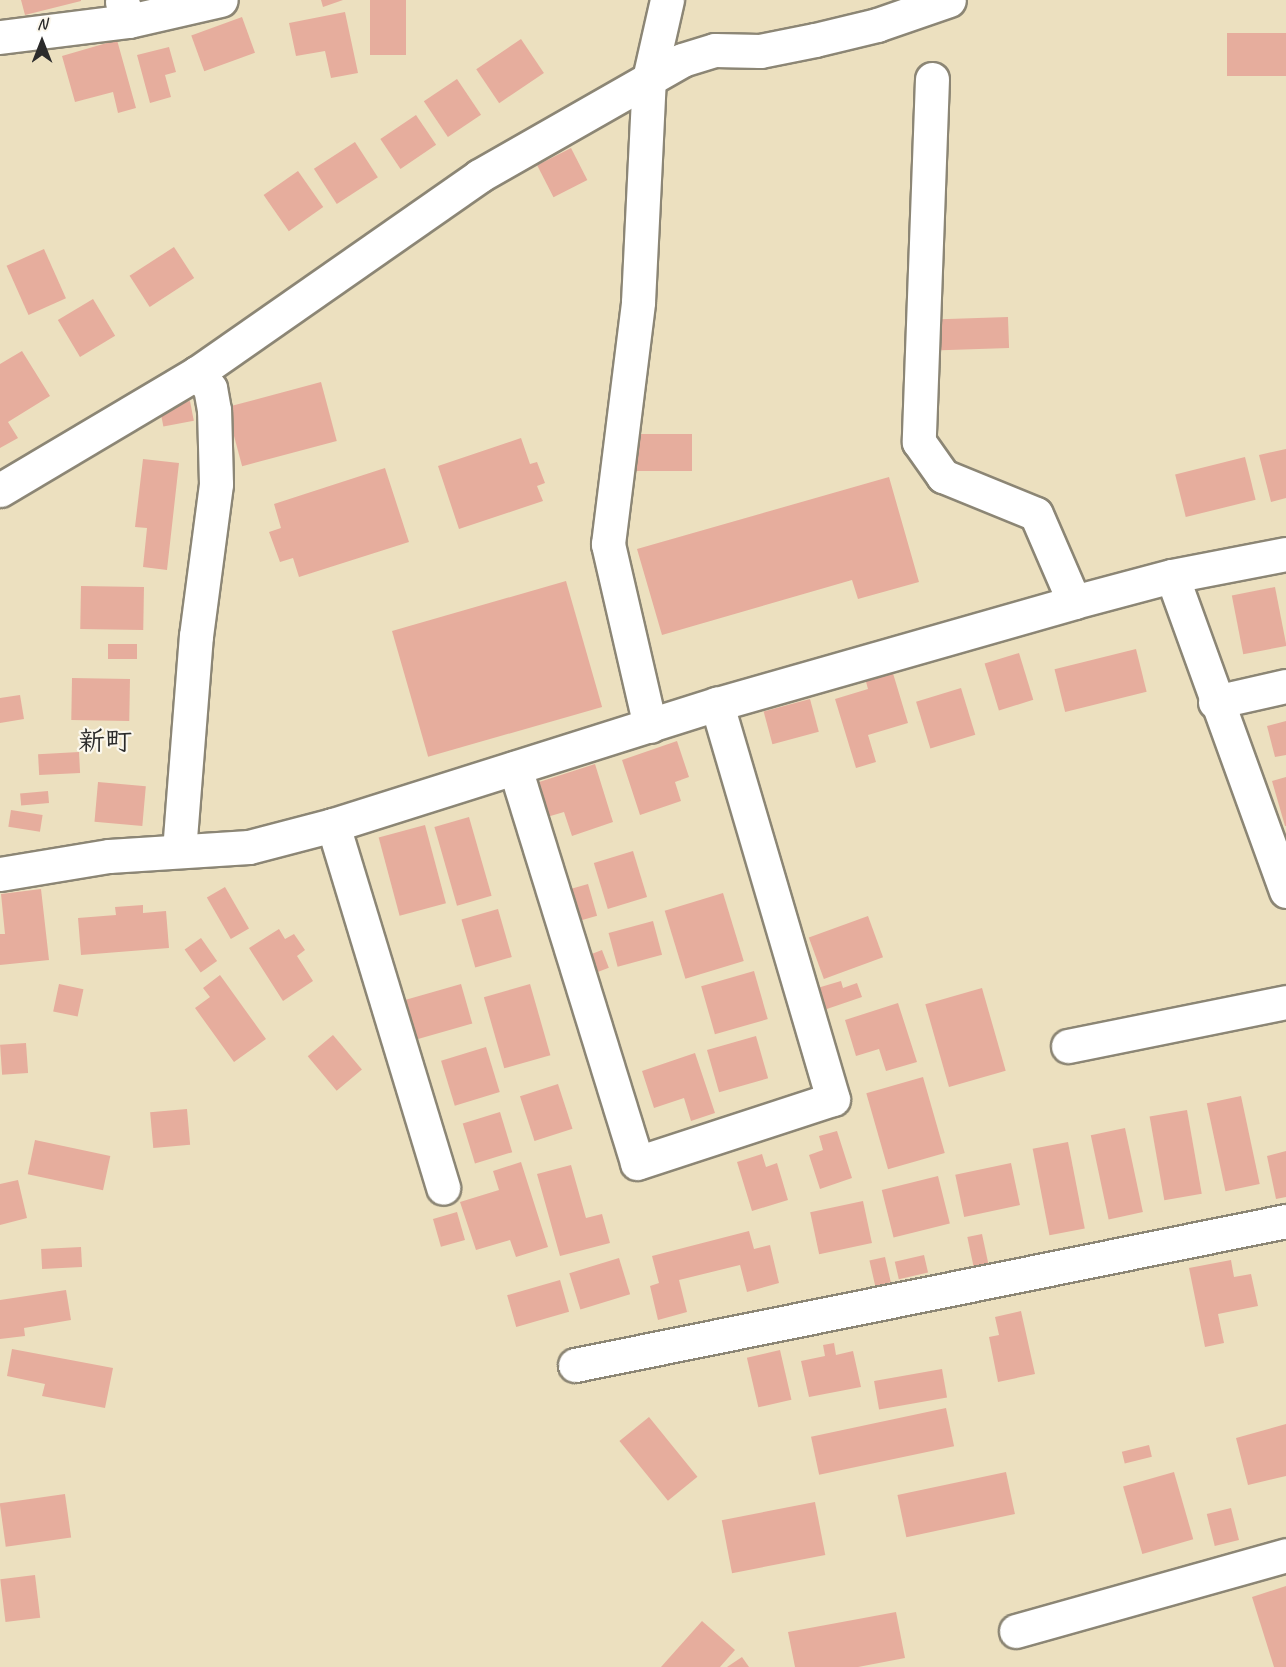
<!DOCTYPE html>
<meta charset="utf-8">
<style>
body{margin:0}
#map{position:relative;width:1286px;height:1667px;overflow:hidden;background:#ece0bf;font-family:Caveat,"Klee One",sans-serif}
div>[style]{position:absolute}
.building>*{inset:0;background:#e6ad9d;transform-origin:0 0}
.roads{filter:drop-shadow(2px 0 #8c8675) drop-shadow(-2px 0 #8c8675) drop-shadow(0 2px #8c8675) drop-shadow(0 -2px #8c8675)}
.minor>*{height:33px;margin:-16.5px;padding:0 16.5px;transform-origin:16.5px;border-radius:16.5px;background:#fff}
span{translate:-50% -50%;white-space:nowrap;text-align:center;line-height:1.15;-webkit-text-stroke:4.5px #fbf7ec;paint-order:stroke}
.quarter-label{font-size:27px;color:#2b2b2b;font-weight:700}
.north{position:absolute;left:12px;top:12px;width:60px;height:60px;-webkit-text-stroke:4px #fbf7ec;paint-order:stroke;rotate:0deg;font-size:16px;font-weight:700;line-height:24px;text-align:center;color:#2b2b2b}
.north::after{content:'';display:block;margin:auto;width:21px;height:27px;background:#2b2b2b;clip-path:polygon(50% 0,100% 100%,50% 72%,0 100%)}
</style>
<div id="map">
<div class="building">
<div style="clip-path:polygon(21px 0,81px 0,81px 1px,25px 15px)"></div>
<div style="clip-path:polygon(321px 0,343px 0,323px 7px)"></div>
<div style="left:370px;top:0;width:36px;height:55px"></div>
<div style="clip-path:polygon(345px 12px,358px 73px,331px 78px,325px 51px,296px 56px,289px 23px)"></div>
<div style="left:242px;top:17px;width:38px;height:54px;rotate:70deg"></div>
<div style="left:1286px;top:33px;width:43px;height:59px;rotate:90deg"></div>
<div style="left:521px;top:39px;width:41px;height:54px;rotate:56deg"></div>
<div style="clip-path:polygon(117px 40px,136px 108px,118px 113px,113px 92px,75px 102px,62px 56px)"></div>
<div style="clip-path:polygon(169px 47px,176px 72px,165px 75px,171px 97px,150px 103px,137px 55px)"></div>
<div style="left:457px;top:79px;width:43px;height:40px;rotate:56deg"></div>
<div style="left:416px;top:115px;width:36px;height:43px;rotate:56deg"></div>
<div style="left:355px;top:142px;width:42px;height:49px;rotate:57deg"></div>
<div style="left:571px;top:148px;width:36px;height:38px;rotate:63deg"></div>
<div style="left:298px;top:171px;width:44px;height:42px;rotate:55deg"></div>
<div style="left:174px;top:247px;width:37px;height:53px;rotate:57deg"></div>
<div style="left:44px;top:249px;width:54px;height:41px;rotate:66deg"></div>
<div style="left:93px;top:299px;width:43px;height:41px;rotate:59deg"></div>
<div style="left:1008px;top:317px;width:31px;height:68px;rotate:88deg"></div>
<div style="clip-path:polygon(22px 351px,50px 396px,8px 422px,18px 438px,0 448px,0 364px)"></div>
<div style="left:321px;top:382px;width:61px;height:98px;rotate:75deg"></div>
<div style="left:190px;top:401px;width:20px;height:31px;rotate:79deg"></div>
<div style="left:634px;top:434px;width:58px;height:37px"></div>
<div style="clip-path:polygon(521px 438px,530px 464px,537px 462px,545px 483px,537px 486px,543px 501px,459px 529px,438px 466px)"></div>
<div style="clip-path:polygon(1286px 449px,1286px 498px,1271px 502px,1259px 455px)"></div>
<div style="left:1245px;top:457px;width:44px;height:72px;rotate:76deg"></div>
<div style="clip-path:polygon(143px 459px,179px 463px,167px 570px,143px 567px,147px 528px,135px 527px)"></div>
<div style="clip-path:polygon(385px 468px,409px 542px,299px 577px,293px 558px,280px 562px,269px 532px,281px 528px,274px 504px)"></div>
<div style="clip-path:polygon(889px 477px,919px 582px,858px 599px,852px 580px,662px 635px,637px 549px)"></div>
<div style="left:566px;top:581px;width:131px;height:181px;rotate:74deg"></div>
<div style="left:81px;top:586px;width:63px;height:43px;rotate:1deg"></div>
<div style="left:1275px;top:587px;width:60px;height:44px;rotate:79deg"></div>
<div style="left:108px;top:644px;width:29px;height:15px"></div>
<div style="left:1136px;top:649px;width:44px;height:84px;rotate:76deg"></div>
<div style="left:1019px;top:653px;width:49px;height:36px;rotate:73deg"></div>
<div style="clip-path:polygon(892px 670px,908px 723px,868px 735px,876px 762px,856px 768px,835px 699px,868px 689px,865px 678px)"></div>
<div style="left:72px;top:678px;width:58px;height:42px;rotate:1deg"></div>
<div style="left:961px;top:688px;width:49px;height:47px;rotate:73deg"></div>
<div style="clip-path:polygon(20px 695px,24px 719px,0 723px,0 698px)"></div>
<div style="left:810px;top:699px;width:34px;height:48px;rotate:75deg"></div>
<div style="clip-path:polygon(1286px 721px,1286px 755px,1275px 757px,1267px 726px)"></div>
<div style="clip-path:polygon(677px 741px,689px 777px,675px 782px,681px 801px,640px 815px,622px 760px)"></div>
<div style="left:79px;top:752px;width:21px;height:41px;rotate:87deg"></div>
<div style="clip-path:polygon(595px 764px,613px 822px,572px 836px,564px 812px,547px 817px,536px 783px)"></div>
<div style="clip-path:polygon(1286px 777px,1286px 826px,1285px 826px,1272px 781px)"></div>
<div style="left:98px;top:782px;width:48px;height:40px;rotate:5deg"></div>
<div style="left:48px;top:791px;width:12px;height:28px;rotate:85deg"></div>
<div style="left:11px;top:810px;width:32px;height:17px;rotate:9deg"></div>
<div style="left:469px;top:817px;width:82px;height:36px;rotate:74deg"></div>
<div style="left:425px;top:825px;width:81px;height:48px;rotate:75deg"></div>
<div style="left:633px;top:851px;width:48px;height:41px;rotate:73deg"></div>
<div style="left:588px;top:884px;width:33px;height:20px;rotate:74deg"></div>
<div style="left:225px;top:887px;width:48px;height:21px;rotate:60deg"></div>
<div style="clip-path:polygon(41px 889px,49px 960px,0 965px,0 934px,5px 934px,1px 894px)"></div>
<div style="left:723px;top:893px;width:71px;height:61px;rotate:73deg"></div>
<div style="clip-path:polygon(143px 905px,143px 913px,166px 911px,169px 948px,81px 955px,78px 918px,116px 915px,115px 907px)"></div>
<div style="left:498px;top:909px;width:50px;height:38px;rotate:74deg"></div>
<div style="left:868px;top:916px;width:44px;height:63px;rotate:70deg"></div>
<div style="left:653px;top:921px;width:35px;height:46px;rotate:75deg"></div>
<div style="clip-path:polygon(279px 929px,285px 939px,294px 934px,305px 950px,297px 956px,313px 981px,283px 1001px,249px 948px)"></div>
<div style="left:201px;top:938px;width:28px;height:20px;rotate:55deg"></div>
<div style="left:602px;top:950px;width:19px;height:16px;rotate:69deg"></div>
<div style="left:754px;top:971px;width:50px;height:55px;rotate:74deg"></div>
<div style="clip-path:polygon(220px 975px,266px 1039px,234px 1062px,195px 1008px,210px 997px,203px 988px)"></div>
<div style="clip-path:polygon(841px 981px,843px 988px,857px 983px,862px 997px,821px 1011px,814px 989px)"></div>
<div style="left:59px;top:984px;width:25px;height:28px;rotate:12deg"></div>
<div style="left:461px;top:984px;width:41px;height:61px;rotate:74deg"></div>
<div style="left:530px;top:984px;width:74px;height:48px;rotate:74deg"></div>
<div style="left:982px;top:988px;width:86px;height:59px;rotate:74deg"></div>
<div style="clip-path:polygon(898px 1003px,917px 1062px,886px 1071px,879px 1049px,856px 1056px,845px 1020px)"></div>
<div style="left:333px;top:1035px;width:45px;height:33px;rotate:50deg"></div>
<div style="left:756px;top:1036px;width:44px;height:51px;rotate:74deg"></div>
<div style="left:26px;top:1043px;width:30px;height:26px;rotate:86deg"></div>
<div style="left:486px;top:1047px;width:47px;height:47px;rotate:73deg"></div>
<div style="clip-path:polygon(695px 1053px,715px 1113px,691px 1121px,684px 1098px,654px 1108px,642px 1071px)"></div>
<div style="left:923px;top:1077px;width:79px;height:59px;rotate:74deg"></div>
<div style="left:558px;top:1084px;width:47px;height:40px;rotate:72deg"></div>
<div style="left:1241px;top:1096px;width:90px;height:35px;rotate:78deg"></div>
<div style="left:187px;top:1109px;width:36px;height:37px;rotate:85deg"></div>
<div style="left:1187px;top:1110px;width:85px;height:38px;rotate:80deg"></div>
<div style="left:500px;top:1112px;width:42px;height:39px;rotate:73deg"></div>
<div style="left:1125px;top:1128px;width:86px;height:35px;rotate:78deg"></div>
<div style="clip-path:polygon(837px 1131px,852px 1178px,820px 1189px,809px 1155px,823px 1150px,819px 1136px)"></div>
<div style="left:35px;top:1140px;width:77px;height:35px;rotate:12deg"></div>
<div style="left:1068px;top:1142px;width:88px;height:36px;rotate:79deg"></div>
<div style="clip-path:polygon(1286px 1151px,1286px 1197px,1276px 1199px,1267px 1156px)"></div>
<div style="clip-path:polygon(762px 1154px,766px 1167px,777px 1163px,788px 1200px,752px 1211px,737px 1162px)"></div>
<div style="clip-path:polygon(521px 1162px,548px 1247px,516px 1257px,510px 1240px,476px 1250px,460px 1202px,499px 1190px,493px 1171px)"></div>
<div style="left:1011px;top:1163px;width:43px;height:57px;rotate:78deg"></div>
<div style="clip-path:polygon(571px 1165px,586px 1218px,602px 1214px,610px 1243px,560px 1256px,537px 1174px)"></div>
<div style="left:938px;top:1176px;width:49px;height:58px;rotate:76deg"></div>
<div style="clip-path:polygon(18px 1180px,27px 1218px,0 1225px,0 1184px)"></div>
<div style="left:863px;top:1201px;width:43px;height:54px;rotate:78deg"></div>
<div style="left:457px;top:1212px;width:29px;height:25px;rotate:74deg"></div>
<div style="clip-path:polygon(749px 1231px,754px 1249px,770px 1245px,779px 1283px,747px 1292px,740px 1265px,679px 1280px,687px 1312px,658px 1320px,650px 1286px,659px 1283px,652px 1256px)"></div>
<div style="left:982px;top:1234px;width:30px;height:15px;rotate:78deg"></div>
<div style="left:81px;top:1247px;width:20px;height:40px;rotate:87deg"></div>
<div style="left:924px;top:1255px;width:18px;height:30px;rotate:77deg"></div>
<div style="left:885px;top:1257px;width:26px;height:16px;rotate:77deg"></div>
<div style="left:619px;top:1258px;width:38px;height:52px;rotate:73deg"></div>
<div style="clip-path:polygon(1231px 1260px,1234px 1277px,1251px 1274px,1258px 1306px,1218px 1314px,1224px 1343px,1205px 1347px,1189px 1268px)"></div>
<div style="left:560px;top:1280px;width:33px;height:55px;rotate:74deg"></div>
<div style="clip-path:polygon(66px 1290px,71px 1320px,24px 1328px,25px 1336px,0 1339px,0 1300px)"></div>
<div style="clip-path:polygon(1021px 1311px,1035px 1374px,998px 1382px,989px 1337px,999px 1335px,995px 1317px)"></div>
<div style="clip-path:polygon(834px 1343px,836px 1355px,853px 1351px,861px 1387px,809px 1397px,801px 1361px,825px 1356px,823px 1345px)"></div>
<div style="clip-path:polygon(12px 1349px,113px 1368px,105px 1408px,42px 1396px,45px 1384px,7px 1376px)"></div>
<div style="left:780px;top:1350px;width:51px;height:34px;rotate:77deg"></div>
<div style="left:942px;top:1369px;width:29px;height:69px;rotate:80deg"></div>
<div style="left:946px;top:1408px;width:39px;height:138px;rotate:78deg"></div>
<div style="left:649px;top:1417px;width:77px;height:38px;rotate:51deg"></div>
<div style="clip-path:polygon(1286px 1424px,1286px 1476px,1248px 1485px,1236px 1438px)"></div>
<div style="left:1149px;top:1445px;width:12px;height:28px;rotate:76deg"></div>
<div style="left:1006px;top:1472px;width:43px;height:111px;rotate:78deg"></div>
<div style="left:1174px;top:1472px;width:70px;height:53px;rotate:74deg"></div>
<div style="left:65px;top:1494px;width:44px;height:66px;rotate:82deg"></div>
<div style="left:815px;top:1502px;width:54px;height:95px;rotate:79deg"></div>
<div style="left:1231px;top:1508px;width:33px;height:25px;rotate:76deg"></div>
<div style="left:35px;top:1575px;width:43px;height:35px;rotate:83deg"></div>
<div style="clip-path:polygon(1286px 1586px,1286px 1667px,1274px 1667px,1252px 1597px)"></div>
<div style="clip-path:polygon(896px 1612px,905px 1658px,858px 1667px,795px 1667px,788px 1632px)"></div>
<div style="clip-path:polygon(702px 1621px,735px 1650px,720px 1667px,661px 1667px)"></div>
<div style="clip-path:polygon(742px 1657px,749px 1667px,727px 1667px)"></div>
</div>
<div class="roads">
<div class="minor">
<div style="left:122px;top:2px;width:20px;rotate:70deg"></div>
<div style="left:129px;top:21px;width:94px;rotate:-12.9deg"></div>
<div style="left:0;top:37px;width:130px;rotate:-7.1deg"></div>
<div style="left:932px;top:79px;width:363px;rotate:92.1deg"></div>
<div style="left:919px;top:442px;width:42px;rotate:54.8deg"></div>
<div style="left:943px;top:476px;width:100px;rotate:22.2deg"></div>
<div style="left:1036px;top:514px;width:96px;rotate:66.6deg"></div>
<div style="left:0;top:490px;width:229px;rotate:-30.7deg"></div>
<div style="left:197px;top:373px;width:344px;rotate:-34.9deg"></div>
<div style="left:479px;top:176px;width:234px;rotate:-29.7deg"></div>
<div style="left:682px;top:60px;width:34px;rotate:-17deg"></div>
<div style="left:715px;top:50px;width:45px;rotate:1.3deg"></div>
<div style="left:760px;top:51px;width:56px;rotate:-11.3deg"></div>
<div style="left:815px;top:40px;width:64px;rotate:-13.6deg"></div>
<div style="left:877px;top:25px;width:76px;rotate:-19.1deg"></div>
<div style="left:1172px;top:576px;width:335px;rotate:70.1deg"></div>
<div style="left:1215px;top:702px;width:73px;rotate:-12.7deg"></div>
<div style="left:650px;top:726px;width:187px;rotate:-103deg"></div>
<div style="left:608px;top:544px;width:244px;rotate:-82.9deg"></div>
<div style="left:638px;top:302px;width:223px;rotate:-87.2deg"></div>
<div style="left:649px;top:79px;width:81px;rotate:-77.2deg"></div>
<div style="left:515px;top:768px;width:413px;rotate:72.8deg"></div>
<div style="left:637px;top:1163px;width:206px;rotate:-18.1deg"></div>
<div style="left:833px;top:1099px;width:412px;rotate:-106.4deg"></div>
<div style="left:333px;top:825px;width:379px;rotate:73.1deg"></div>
<div style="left:179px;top:851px;width:216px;rotate:-85.5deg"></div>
<div style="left:196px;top:636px;width:153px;rotate:-82.5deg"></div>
<div style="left:216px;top:484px;width:74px;rotate:-91.5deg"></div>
<div style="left:214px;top:410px;width:22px;rotate:-100deg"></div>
<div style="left:210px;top:388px;width:20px;rotate:-131deg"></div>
<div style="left:0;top:874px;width:110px;rotate:-9.4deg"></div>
<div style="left:109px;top:856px;width:140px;rotate:-3.7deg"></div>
<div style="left:249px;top:847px;width:87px;rotate:-14.7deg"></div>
<div style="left:333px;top:825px;width:403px;rotate:-17.5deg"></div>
<div style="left:717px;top:704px;width:371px;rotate:-15.9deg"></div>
<div style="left:1074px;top:602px;width:101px;rotate:-14.9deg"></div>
<div style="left:1172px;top:576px;width:116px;rotate:-10.9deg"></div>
<div style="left:1068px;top:1046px;width:222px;rotate:-11.4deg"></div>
<div style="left:575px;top:1365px;width:725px;rotate:-11.45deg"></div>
<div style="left:1016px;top:1631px;width:280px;rotate:-15.7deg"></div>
</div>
</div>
<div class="quarter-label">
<span style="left:105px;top:742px">新町</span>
</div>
<div class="north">N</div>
</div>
